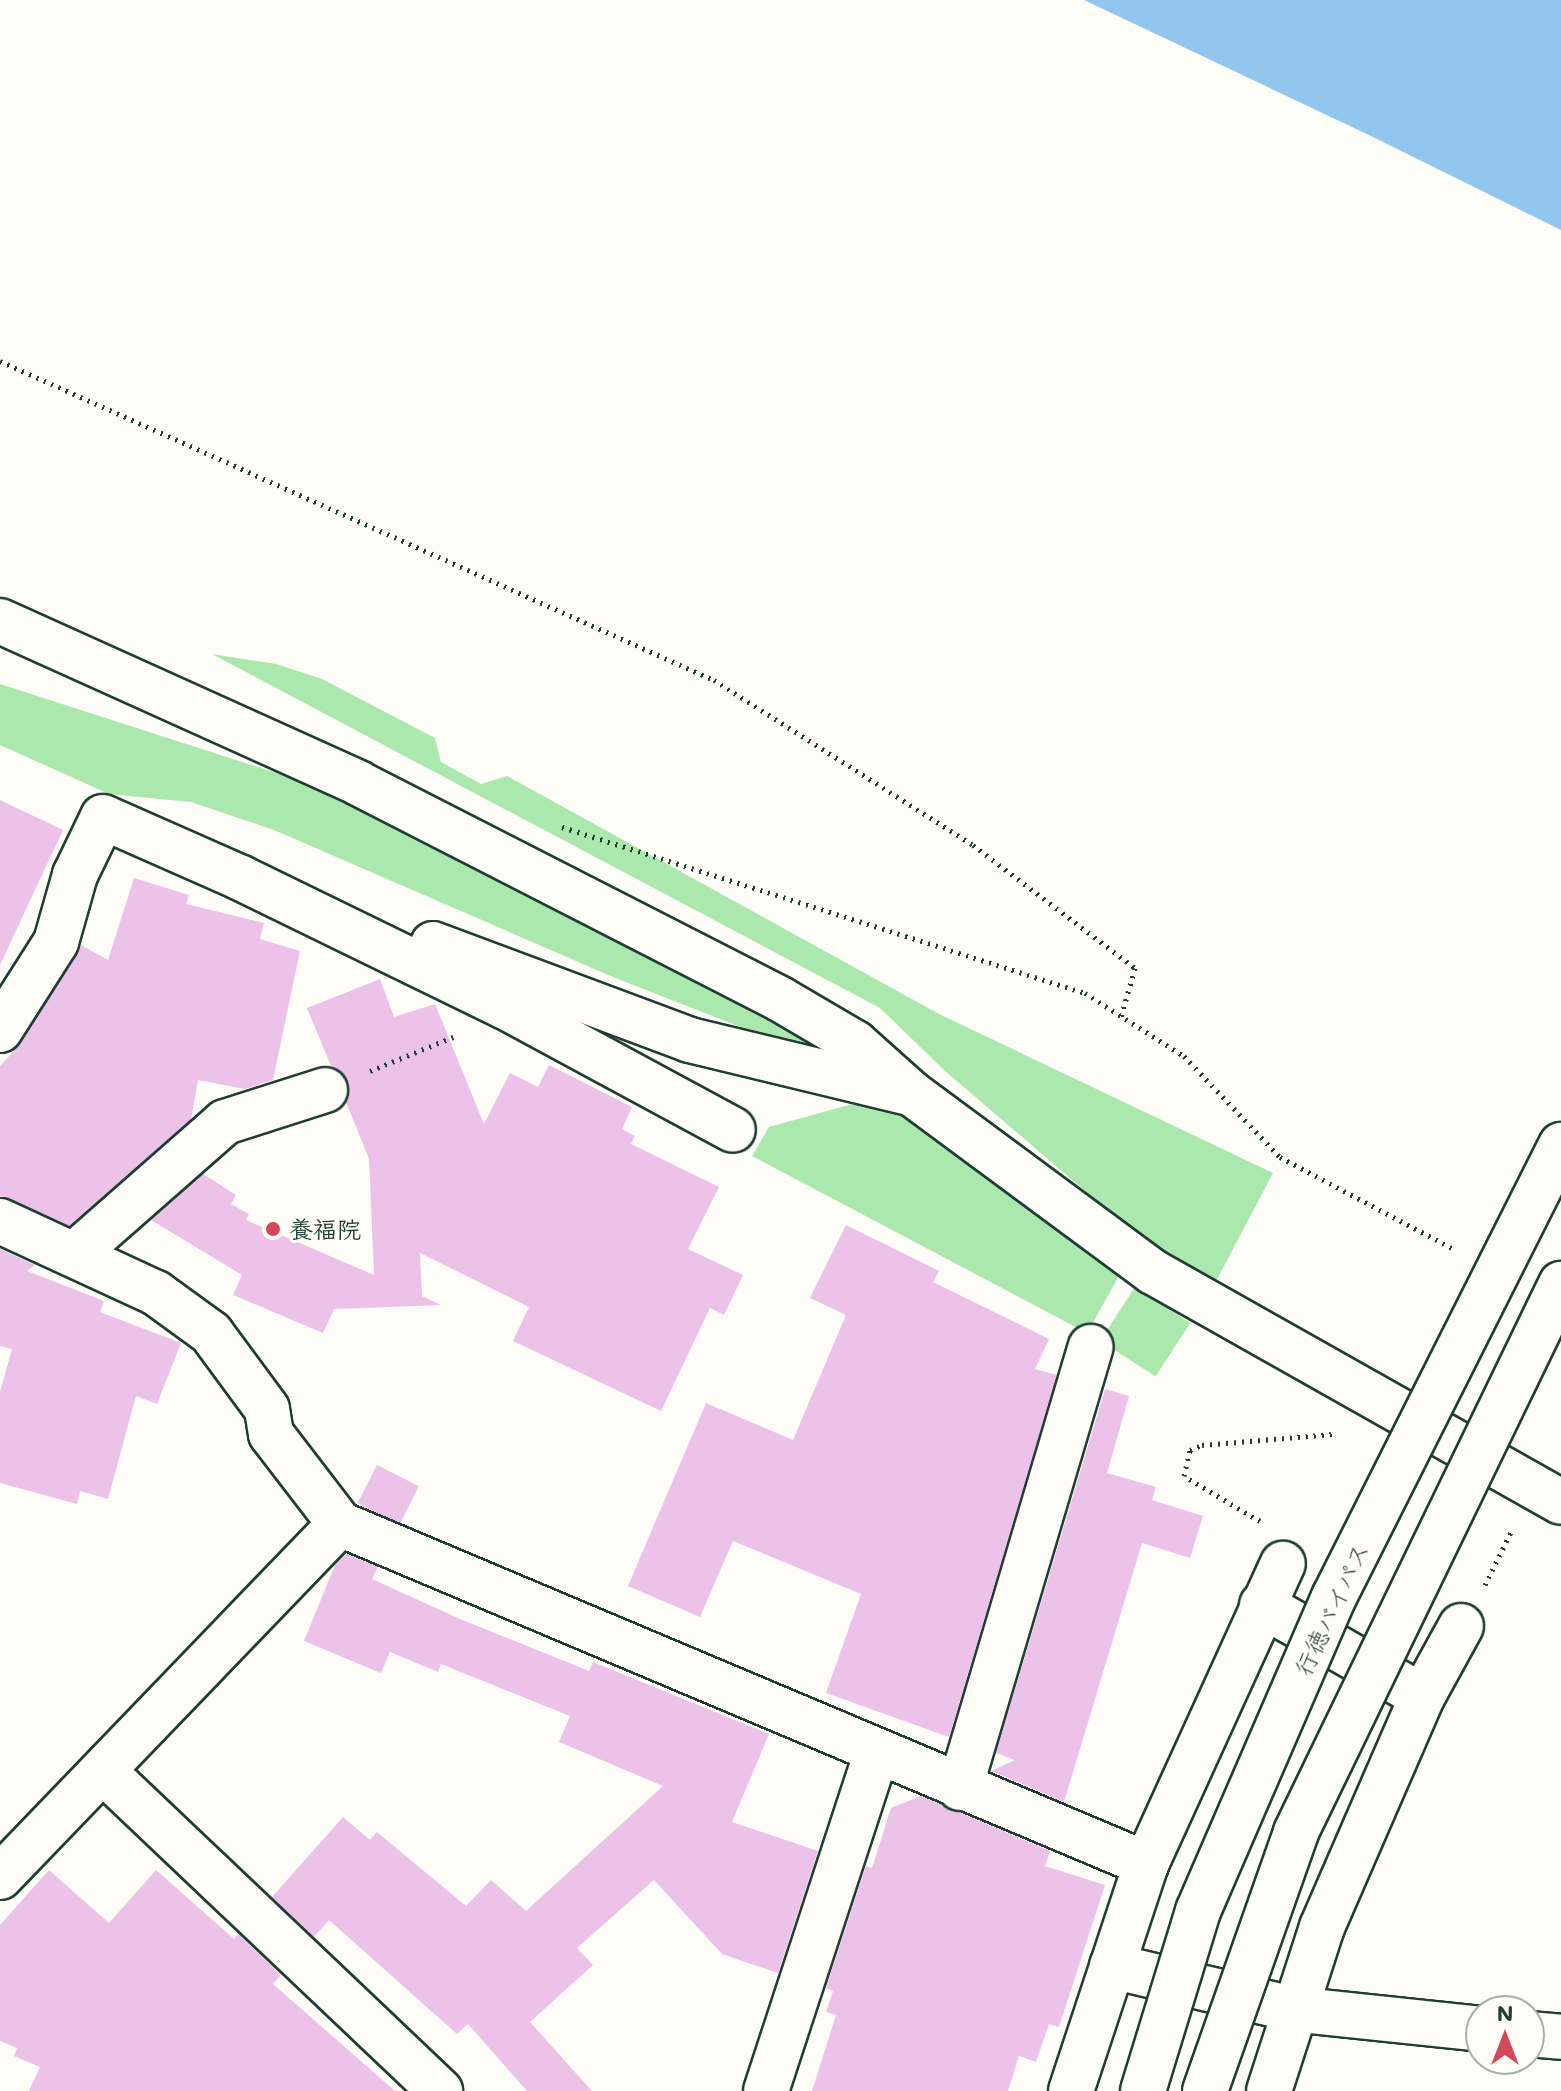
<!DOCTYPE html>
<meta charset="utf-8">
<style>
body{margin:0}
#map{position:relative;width:1561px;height:2091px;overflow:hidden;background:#fdfcf7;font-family:Mali,"Klee One",sans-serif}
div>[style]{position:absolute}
.green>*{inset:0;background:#abe8ae;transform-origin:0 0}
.water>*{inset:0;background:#91c7ef}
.building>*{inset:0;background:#ecc2e9;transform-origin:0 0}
.path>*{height:5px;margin-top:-2.5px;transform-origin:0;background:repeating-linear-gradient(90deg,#1f3d34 0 2px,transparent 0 8px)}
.roads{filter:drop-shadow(2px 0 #1f3d34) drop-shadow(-2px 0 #1f3d34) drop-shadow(0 2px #1f3d34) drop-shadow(0 -2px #1f3d34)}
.minor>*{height:44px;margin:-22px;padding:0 22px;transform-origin:22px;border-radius:22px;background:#fdfcf7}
.bridges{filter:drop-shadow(2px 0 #1f3d34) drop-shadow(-2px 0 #1f3d34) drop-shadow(0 2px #1f3d34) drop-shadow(0 -2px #1f3d34)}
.major-bridge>*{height:44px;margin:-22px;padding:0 22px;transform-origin:22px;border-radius:22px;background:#fdfcf7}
.dots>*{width:22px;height:22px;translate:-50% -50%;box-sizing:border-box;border:4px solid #fdfcf7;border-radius:50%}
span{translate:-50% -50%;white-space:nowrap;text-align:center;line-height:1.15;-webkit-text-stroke:6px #fdfcf7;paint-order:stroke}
.poi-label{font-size:24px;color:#1f3d34;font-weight:700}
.left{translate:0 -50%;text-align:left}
.street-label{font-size:24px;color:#1f3d34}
.north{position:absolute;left:1465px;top:1995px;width:80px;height:80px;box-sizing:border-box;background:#fdfcf7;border:2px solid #a4b0a9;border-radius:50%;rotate:0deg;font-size:22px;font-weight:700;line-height:32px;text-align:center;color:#1f3d34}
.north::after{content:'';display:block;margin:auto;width:28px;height:36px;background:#d1495b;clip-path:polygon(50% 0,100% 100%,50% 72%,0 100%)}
</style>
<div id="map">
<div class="green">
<div style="clip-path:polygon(212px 654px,276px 664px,322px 679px,435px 738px,441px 762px,481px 784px,507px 776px,939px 1014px,1273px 1173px,1213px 1287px,1141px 1239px,945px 1071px,880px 1008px)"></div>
<div style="clip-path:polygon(0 684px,295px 779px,384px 818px,797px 1034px,840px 1066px,613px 977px,274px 830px,191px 802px,109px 794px,0 745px)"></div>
<div style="clip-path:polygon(885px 1095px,1119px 1276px,1087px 1333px,752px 1156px,769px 1127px)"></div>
<div style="left:1135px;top:1287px;width:66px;height:64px;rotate:33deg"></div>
</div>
<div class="water">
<div style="clip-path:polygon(1084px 0,1561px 0,1561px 230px,1371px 136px)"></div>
</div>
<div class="building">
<div style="clip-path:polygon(0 800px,63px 830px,0 965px)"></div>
<div style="clip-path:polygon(134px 878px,189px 895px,186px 904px,264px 923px,260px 939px,300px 951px,273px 1080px,245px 1089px,198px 1080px,191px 1119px,69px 1226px,0 1196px,0 1066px,21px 1043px,81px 945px,108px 960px)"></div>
<div style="clip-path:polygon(380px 979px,394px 1017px,435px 1004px,484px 1124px,510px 1073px,538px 1087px,549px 1065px,632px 1107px,622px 1129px,635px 1136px,631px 1144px,719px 1187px,688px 1249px,743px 1275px,724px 1315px,710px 1308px,661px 1411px,513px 1341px,529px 1307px,420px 1253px,422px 1296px,441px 1305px,334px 1309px,323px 1333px,233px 1295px,242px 1275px,151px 1220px,203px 1174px,236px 1195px,231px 1204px,249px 1214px,246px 1220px,374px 1275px,369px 1159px,346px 1102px,348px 1082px,331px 1066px,307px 1008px)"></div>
<div style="clip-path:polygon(846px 1225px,939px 1271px,933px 1282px,1049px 1339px,1035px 1369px,1057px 1375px,949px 1737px,826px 1693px,861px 1594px,733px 1541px,700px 1617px,628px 1586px,706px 1403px,793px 1440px,846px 1315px,810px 1298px)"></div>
<div style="clip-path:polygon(0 1249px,35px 1265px,27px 1271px,104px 1301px,100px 1312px,181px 1343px,157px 1404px,136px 1396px,108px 1499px,80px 1491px,77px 1504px,0 1483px,0 1392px,12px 1349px,0 1346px)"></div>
<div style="clip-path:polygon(1105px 1389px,1129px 1396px,1107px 1473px,1156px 1487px,1152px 1500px,1203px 1516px,1190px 1558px,1142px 1543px,1064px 1802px,991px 1771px,1015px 1760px,996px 1753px)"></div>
<div style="left:377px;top:1465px;width:47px;height:43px;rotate:27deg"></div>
<div style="clip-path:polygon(346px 1554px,378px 1567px,372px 1579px,460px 1619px,589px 1671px,593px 1662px,769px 1734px,732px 1822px,818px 1851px,778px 1973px,722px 1954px,654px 1880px,577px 1948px,593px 1965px,530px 2022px,592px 2091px,527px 2091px,468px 2024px,457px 2034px,329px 1920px,314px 1937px,272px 1897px,343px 1817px,370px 1840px,377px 1832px,466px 1906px,491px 1880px,526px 1911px,663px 1786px,559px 1742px,570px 1716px,441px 1664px,438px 1672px,390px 1652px,381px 1673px,304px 1641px,335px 1565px)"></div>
<div style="clip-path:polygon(921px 1796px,1050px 1851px,1045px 1866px,1105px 1885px,1059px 2027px,1049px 2024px,1036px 2062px,1019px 2056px,1008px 2091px,812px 2091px,836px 2015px,826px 2012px,833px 1991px,826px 1988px,866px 1866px,872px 1868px,891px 1808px)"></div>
<div style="clip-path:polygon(49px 1870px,109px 1923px,156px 1870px,234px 1939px,238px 1934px,281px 1975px,273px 1984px,395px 2091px,29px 2091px,40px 2067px,14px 2056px,17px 2048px,0 2041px,0 1925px)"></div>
</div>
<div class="path">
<div style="left:0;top:361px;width:782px;rotate:24.07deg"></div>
<div style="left:714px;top:680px;width:307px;rotate:32.5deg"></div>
<div style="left:973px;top:845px;width:203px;rotate:37.2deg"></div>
<div style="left:1135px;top:968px;width:51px;rotate:105.9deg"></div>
<div style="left:562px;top:827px;width:549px;rotate:17.61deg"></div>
<div style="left:1085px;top:993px;width:117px;rotate:32.5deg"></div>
<div style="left:1184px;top:1056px;width:139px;rotate:46.5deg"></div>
<div style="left:1280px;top:1157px;width:197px;rotate:27.9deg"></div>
<div style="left:370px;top:1071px;width:90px;rotate:-22.3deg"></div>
<div style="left:1260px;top:1521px;width:88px;rotate:-149.4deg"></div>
<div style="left:1184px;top:1476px;width:27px;rotate:-77deg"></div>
<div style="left:1190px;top:1450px;width:13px;rotate:-23deg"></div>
<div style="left:1202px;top:1445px;width:132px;rotate:-4.8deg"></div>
<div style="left:1485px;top:1585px;width:61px;rotate:-63.9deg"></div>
</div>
<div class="roads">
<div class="minor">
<div style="left:0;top:621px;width:393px;rotate:24.3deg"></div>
<div style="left:358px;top:783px;width:474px;rotate:27.1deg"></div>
<div style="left:780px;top:999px;width:87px;rotate:30.4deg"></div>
<div style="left:855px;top:1043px;width:75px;rotate:41.8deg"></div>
<div style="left:911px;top:1093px;width:301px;rotate:36.5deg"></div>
<div style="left:1153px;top:1272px;width:468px;rotate:29.4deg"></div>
<div style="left:433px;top:944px;width:274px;rotate:20.5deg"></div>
<div style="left:690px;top:1040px;width:221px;rotate:13.6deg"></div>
<div style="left:0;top:1030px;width:104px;rotate:-57.5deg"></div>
<div style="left:56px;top:942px;width:70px;rotate:-74.2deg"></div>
<div style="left:75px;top:875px;width:64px;rotate:-64.2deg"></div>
<div style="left:103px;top:817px;width:151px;rotate:23.8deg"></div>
<div style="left:241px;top:878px;width:292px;rotate:26deg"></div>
<div style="left:504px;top:1006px;width:260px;rotate:28.4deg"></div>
<div style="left:0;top:1221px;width:172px;rotate:24.8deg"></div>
<div style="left:156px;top:1293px;width:68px;rotate:36deg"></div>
<div style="left:211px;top:1333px;width:94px;rotate:53.6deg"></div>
<div style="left:267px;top:1409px;width:25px;rotate:81deg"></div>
<div style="left:271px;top:1434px;width:113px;rotate:52.5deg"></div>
<div style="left:76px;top:1253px;width:198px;rotate:-41.3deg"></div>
<div style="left:225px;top:1122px;width:105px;rotate:-17.7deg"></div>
<div style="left:1262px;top:1605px;width:169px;rotate:29.7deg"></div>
<div style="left:103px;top:1771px;width:465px;rotate:43.5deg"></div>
<div style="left:960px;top:1788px;width:460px;rotate:-73.5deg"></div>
<div style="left:0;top:1877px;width:490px;rotate:-46.1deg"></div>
<div style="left:340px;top:1524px;width:875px;rotate:22.87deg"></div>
<div style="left:1112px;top:1966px;width:185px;rotate:13.4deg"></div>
<div style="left:1292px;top:2009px;width:190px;rotate:6deg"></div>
<div style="left:1529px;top:2034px;width:32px;rotate:5deg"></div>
<div style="left:766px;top:2091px;width:354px;rotate:-71.9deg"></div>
<div style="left:1071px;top:2091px;width:239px;rotate:-71.7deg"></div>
<div style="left:1146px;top:1864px;width:330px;rotate:-65.5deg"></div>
<div style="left:1269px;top:2091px;width:172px;rotate:-72.1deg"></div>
<div style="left:1322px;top:1927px;width:251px;rotate:-66.5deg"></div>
<div style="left:1422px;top:1697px;width:81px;rotate:-61.2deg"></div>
</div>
</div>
<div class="bridges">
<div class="major-bridge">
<div style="left:1143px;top:2091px;width:188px;rotate:-73deg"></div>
<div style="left:1198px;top:1911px;width:342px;rotate:-66.6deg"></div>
<div style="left:1334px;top:1597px;width:506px;rotate:-63.33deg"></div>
<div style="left:1205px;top:2091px;width:275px;rotate:-70.6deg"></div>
<div style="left:1296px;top:1832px;width:609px;rotate:-64.19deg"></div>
</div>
</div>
<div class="dots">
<div style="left:273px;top:1229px;background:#d1495b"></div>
</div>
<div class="poi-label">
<span class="left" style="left:289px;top:1229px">養福院</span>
</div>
<div class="street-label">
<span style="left:1331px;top:1609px;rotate:-65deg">行徳バイパス</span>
</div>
<div class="north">N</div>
</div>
